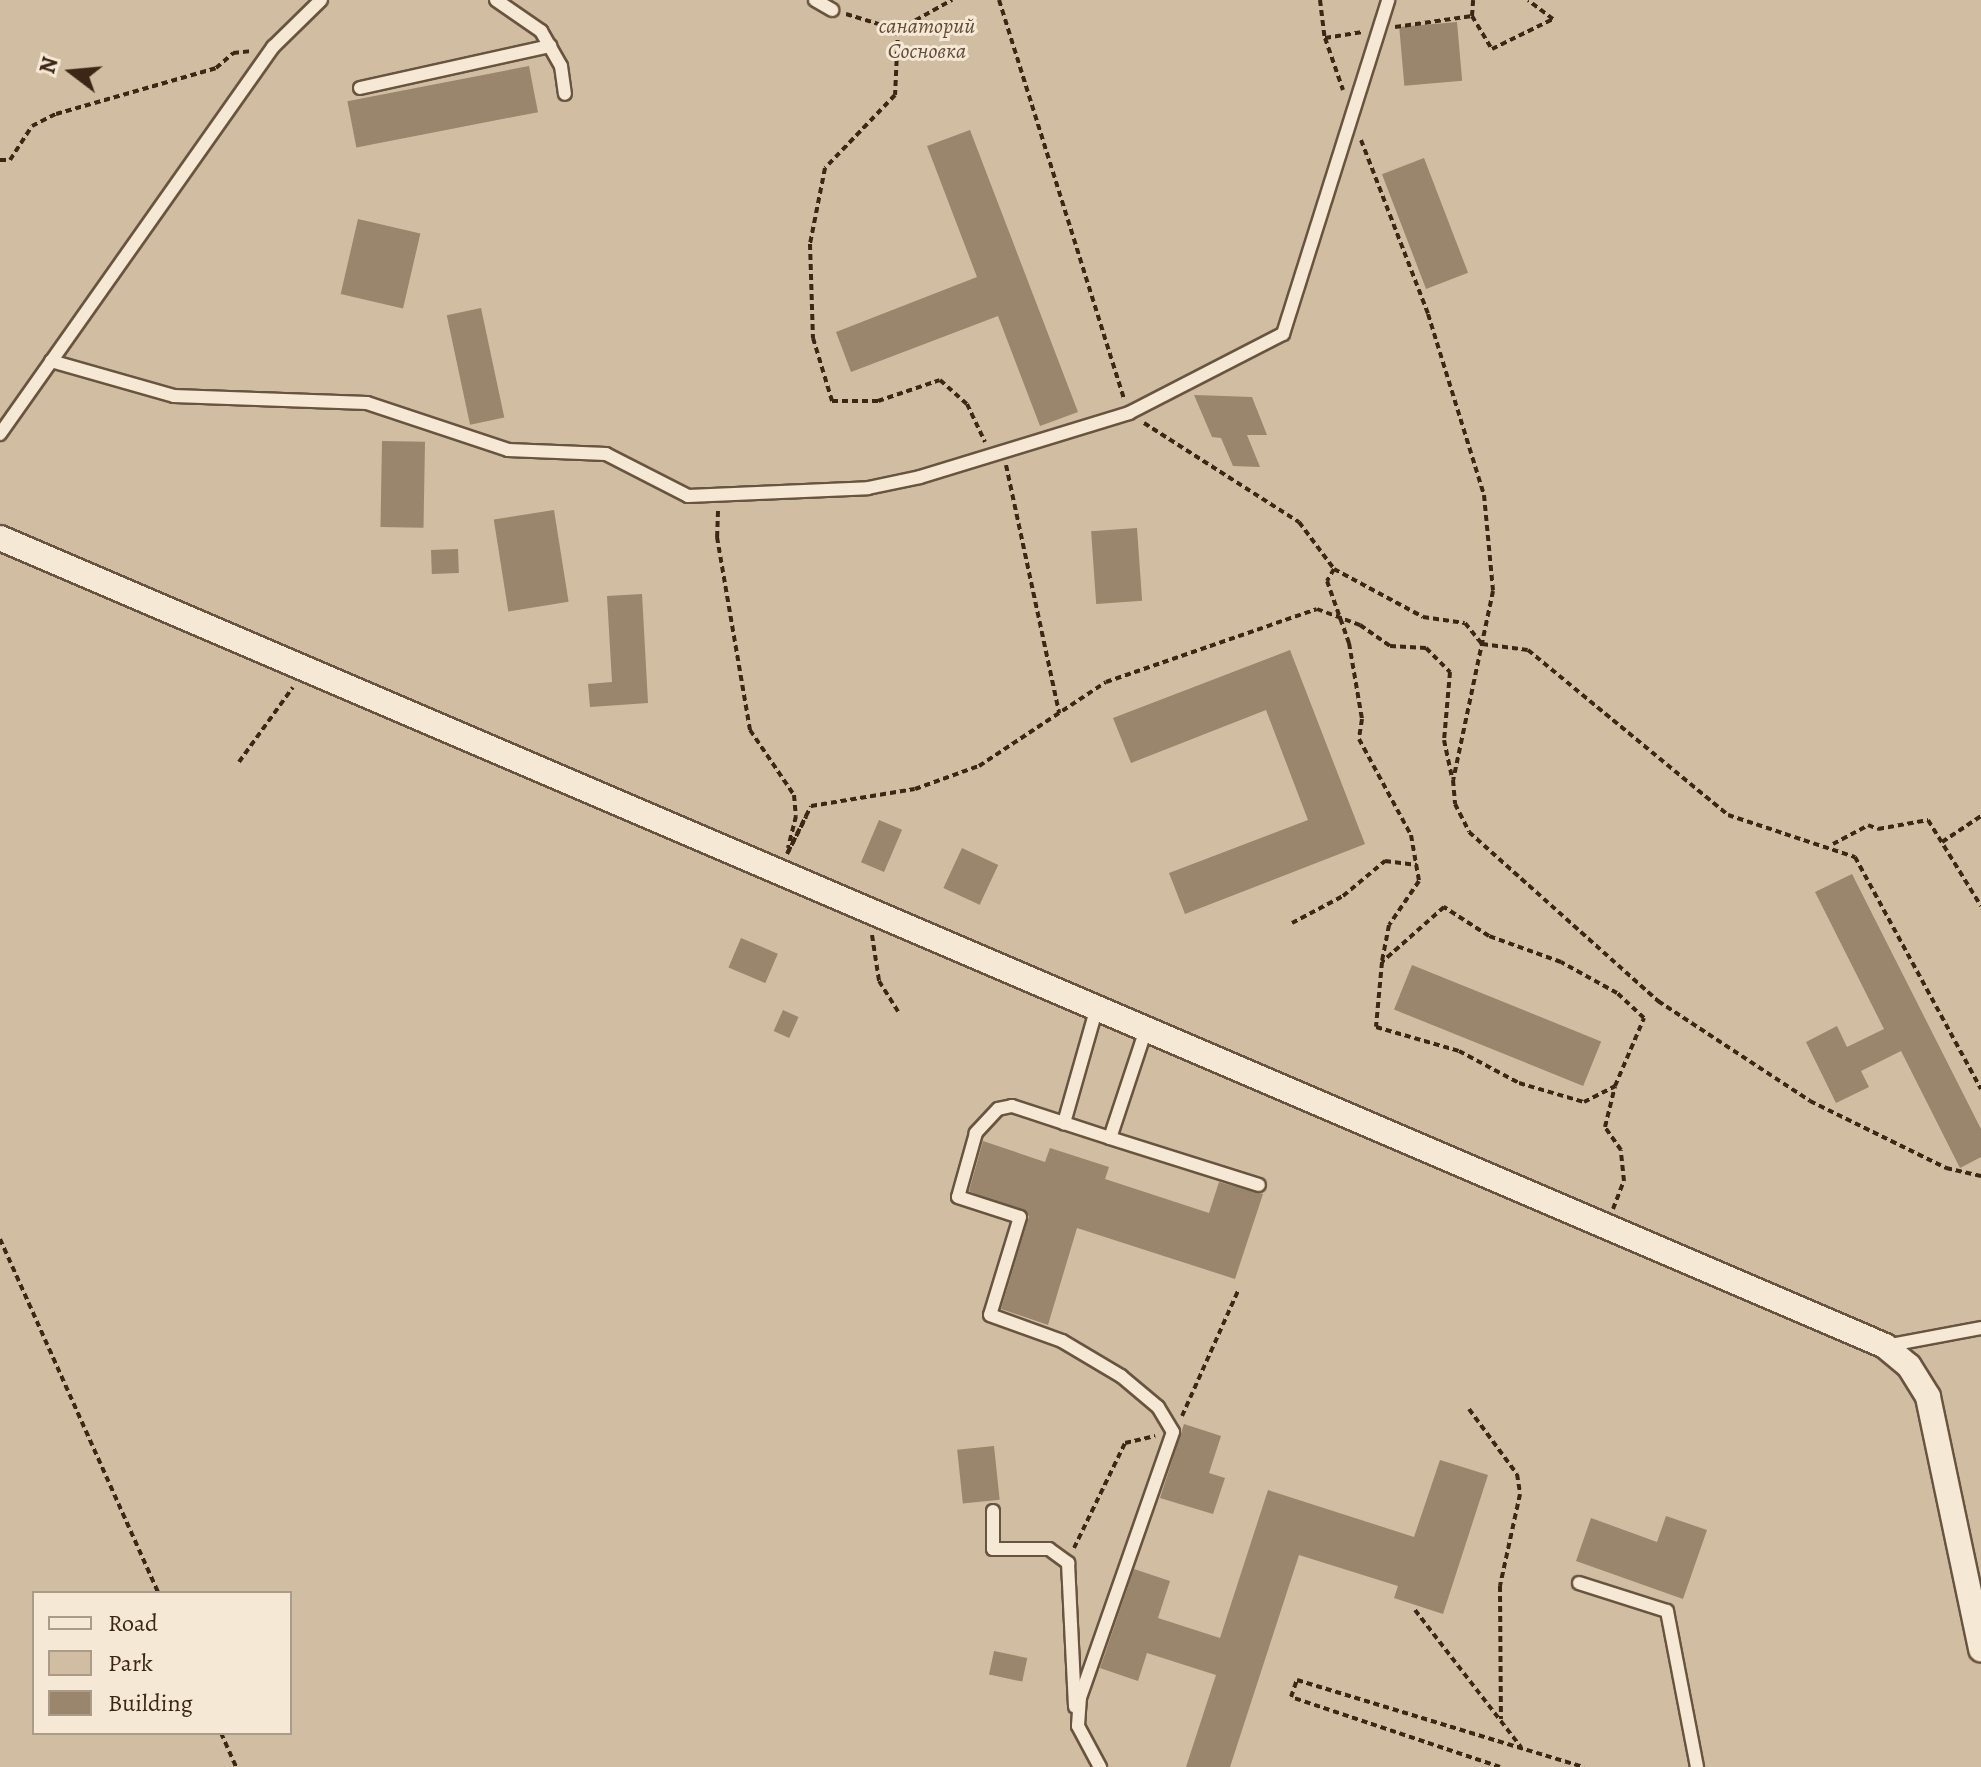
<!DOCTYPE html>
<meta charset="utf-8">
<style>
body{margin:0}
#map{position:relative;width:1981px;height:1767px;overflow:hidden;background:#f0dcbe;font-family:Alegreya,serif}
div>[style]{position:absolute}
.green>*{inset:0;background:#d1bda1}
.building>*{inset:0;background:#9a856d;transform-origin:0 0}
.path>*{height:4px;margin-top:-2px;transform-origin:0;background:repeating-linear-gradient(90deg,#3c2716 0 6px,transparent 0 10px)}
.roads{filter:drop-shadow(2px 0 #695440) drop-shadow(-2px 0 #695440) drop-shadow(0 2px #695440) drop-shadow(0 -2px #695440)}
.service>*{height:12px;margin:-6px;padding:0 6px;transform-origin:6px;border-radius:6px;background:#f5e8d5}
.minor>*{height:24px;margin:-12px;padding:0 12px;transform-origin:12px;border-radius:12px;background:#f5e8d5}
span{translate:-50% -50%;white-space:nowrap;text-align:center;line-height:1.15;-webkit-text-stroke:6px #f5e8d5;paint-order:stroke}
.park-label{font-size:22px;color:#614c39;font-style:italic}
.legend{position:absolute;left:32px;top:1591px;width:260px;height:144px;box-sizing:border-box;background:#f5e8d5;border:2px solid #ab9b89;margin:0;padding:10px 14px;list-style:none;font-size:24px;color:#3c2716}
.legend li{display:flex;align-items:center;gap:16px;height:40px}
.legend b{width:40px;border:2px solid #ab9b89}
.north{position:absolute;left:32px;top:32px;width:80px;height:80px;-webkit-text-stroke:6px #f5e8d5;paint-order:stroke;rotate:286deg;font-size:22px;font-weight:700;line-height:32px;text-align:center;color:#3c2716}
.north::after{content:'';display:block;margin:auto;width:28px;height:36px;background:#3c2716;clip-path:polygon(50% 0,100% 100%,50% 72%,0 100%)}
</style>
<div id="map">
<div class="green">
<div style="clip-path:polygon(evenodd,0 0,1981px 0,1981px 1767px,0 1767px,0 0,34px 1593px,290px 1593px,290px 1733px,34px 1733px,34px 1593px)"></div>
</div>
<div class="building">
<div style="left:1457px;top:22px;width:59px;height:58px;rotate:85deg"></div>
<div style="left:529px;top:66px;width:47px;height:185px;rotate:79deg"></div>
<div style="clip-path:polygon(970px 130px,1078px 412px,1040px 426px,998px 316px,851px 372px,836px 332px,977px 277px,927px 146px)"></div>
<div style="left:1424px;top:158px;width:123px;height:45px;rotate:69deg"></div>
<div style="left:358px;top:219px;width:64px;height:77px;rotate:13deg"></div>
<div style="left:481px;top:308px;width:112px;height:35px;rotate:78deg"></div>
<div style="clip-path:polygon(1194px 395px,1252px 397px,1267px 435px,1247px 435px,1260px 467px,1233px 466px,1221px 438px,1212px 437px)"></div>
<div style="left:382px;top:441px;width:43px;height:86px;rotate:1deg"></div>
<div style="left:554px;top:510px;width:93px;height:61px;rotate:81deg"></div>
<div style="left:1137px;top:528px;width:73px;height:46px;rotate:86deg"></div>
<div style="left:458px;top:549px;width:24px;height:27px;rotate:88deg"></div>
<div style="clip-path:polygon(642px 594px,648px 703px,590px 707px,588px 684px,612px 682px,607px 596px)"></div>
<div style="clip-path:polygon(1290px 650px,1365px 844px,1185px 914px,1169px 873px,1308px 820px,1266px 710px,1131px 763px,1113px 718px)"></div>
<div style="left:879px;top:820px;width:25px;height:46px;rotate:23deg"></div>
<div style="left:962px;top:848px;width:40px;height:44px;rotate:25deg"></div>
<div style="clip-path:polygon(1852px 874px,1981px 1129px,1981px 1157px,1960px 1168px,1901px 1051px,1861px 1071px,1869px 1087px,1836px 1103px,1806px 1042px,1837px 1026px,1847px 1047px,1884px 1029px,1815px 892px)"></div>
<div style="left:741px;top:938px;width:40px;height:32px;rotate:23deg"></div>
<div style="left:1412px;top:965px;width:204px;height:48px;rotate:22deg"></div>
<div style="left:783px;top:1010px;width:17px;height:23px;rotate:24deg"></div>
<div style="clip-path:polygon(983px 1141px,1045px 1162px,1050px 1148px,1109px 1167px,1105px 1179px,1209px 1213px,1219px 1182px,1263px 1194px,1235px 1279px,1077px 1228px,1048px 1325px,1001px 1309px,1029px 1216px,969px 1191px)"></div>
<div style="clip-path:polygon(1184px 1424px,1221px 1436px,1209px 1473px,1225px 1478px,1213px 1514px,1160px 1498px)"></div>
<div style="left:994px;top:1446px;width:54px;height:37px;rotate:84deg"></div>
<div style="clip-path:polygon(1440px 1460px,1488px 1475px,1443px 1614px,1394px 1598px,1398px 1586px,1299px 1555px,1230px 1767px,1186px 1767px,1216px 1675px,1147px 1653px,1138px 1681px,1100px 1668px,1134px 1569px,1170px 1581px,1158px 1618px,1220px 1638px,1268px 1490px,1414px 1537px)"></div>
<div style="clip-path:polygon(1666px 1516px,1707px 1530px,1683px 1599px,1576px 1561px,1591px 1518px,1657px 1542px)"></div>
<div style="left:994px;top:1651px;width:34px;height:24px;rotate:12deg"></div>
</div>
<div class="path">
<div style="left:999px;top:0;width:418px;rotate:72.6deg"></div>
<div style="left:1320px;top:0;width:38px;rotate:83deg"></div>
<div style="left:1325px;top:38px;width:55px;rotate:70.9deg"></div>
<div style="left:846px;top:14px;width:54px;rotate:17.1deg"></div>
<div style="left:898px;top:30px;width:62px;rotate:-29.1deg"></div>
<div style="left:1472px;top:16px;width:16px;rotate:-86deg"></div>
<div style="left:1395px;top:27px;width:78px;rotate:-8.1deg"></div>
<div style="left:1472px;top:16px;width:39px;rotate:59deg"></div>
<div style="left:1492px;top:49px;width:68px;rotate:-26.2deg"></div>
<div style="left:1553px;top:19px;width:31px;rotate:-143deg"></div>
<div style="left:898px;top:30px;width:65px;rotate:92.6deg"></div>
<div style="left:895px;top:95px;width:101px;rotate:133.8deg"></div>
<div style="left:825px;top:168px;width:77px;rotate:101.2deg"></div>
<div style="left:810px;top:244px;width:94px;rotate:88.2deg"></div>
<div style="left:813px;top:338px;width:66px;rotate:73.2deg"></div>
<div style="left:832px;top:401px;width:46px"></div>
<div style="left:878px;top:401px;width:65px;rotate:-18.7deg"></div>
<div style="left:940px;top:380px;width:36px;rotate:42deg"></div>
<div style="left:967px;top:404px;width:42px;rotate:64.7deg"></div>
<div style="left:1325px;top:38px;width:38px;rotate:-9deg"></div>
<div style="left:1361px;top:140px;width:186px;rotate:68.9deg"></div>
<div style="left:1428px;top:314px;width:189px;rotate:72.8deg"></div>
<div style="left:1484px;top:495px;width:96px;rotate:84.6deg"></div>
<div style="left:1493px;top:591px;width:193px;rotate:101.9deg"></div>
<div style="left:1453px;top:780px;width:24px;rotate:85deg"></div>
<div style="left:1455px;top:804px;width:31px;rotate:63deg"></div>
<div style="left:1469px;top:832px;width:254px;rotate:41.8deg"></div>
<div style="left:1658px;top:1001px;width:182px;rotate:33.3deg"></div>
<div style="left:1810px;top:1101px;width:152px;rotate:26.2deg"></div>
<div style="left:1946px;top:1168px;width:36px;rotate:13deg"></div>
<div style="left:0;top:160px;width:10px"></div>
<div style="left:10px;top:160px;width:40px;rotate:-57.1deg"></div>
<div style="left:32px;top:126px;width:27px;rotate:-27deg"></div>
<div style="left:56px;top:114px;width:166px;rotate:-16deg"></div>
<div style="left:216px;top:68px;width:23px;rotate:-41deg"></div>
<div style="left:233px;top:53px;width:18px;rotate:-6deg"></div>
<div style="left:1144px;top:423px;width:184px;rotate:32.6deg"></div>
<div style="left:1299px;top:522px;width:59px;rotate:53.3deg"></div>
<div style="left:1334px;top:569px;width:101px;rotate:28.3deg"></div>
<div style="left:1423px;top:617px;width:42px;rotate:8.1deg"></div>
<div style="left:1465px;top:623px;width:27px;rotate:51deg"></div>
<div style="left:1482px;top:644px;width:46px;rotate:7.4deg"></div>
<div style="left:1528px;top:650px;width:259px;rotate:39.5deg"></div>
<div style="left:1728px;top:815px;width:134px;rotate:18.3deg"></div>
<div style="left:1855px;top:857px;width:264px;rotate:61.5deg"></div>
<div style="left:1006px;top:465px;width:254px;rotate:77.9deg"></div>
<div style="left:718px;top:511px;width:26px;rotate:92deg"></div>
<div style="left:717px;top:537px;width:196px;rotate:80.3deg"></div>
<div style="left:750px;top:730px;width:78px;rotate:55.9deg"></div>
<div style="left:794px;top:795px;width:21px;rotate:85deg"></div>
<div style="left:796px;top:816px;width:33px;rotate:104deg"></div>
<div style="left:1334px;top:569px;width:14px;rotate:120deg"></div>
<div style="left:1327px;top:581px;width:66px;rotate:70.5deg"></div>
<div style="left:1349px;top:643px;width:77px;rotate:80.3deg"></div>
<div style="left:1362px;top:719px;width:20px;rotate:99deg"></div>
<div style="left:1359px;top:739px;width:109px;rotate:61.6deg"></div>
<div style="left:1411px;top:835px;width:47px;rotate:80.1deg"></div>
<div style="left:1419px;top:881px;width:53px;rotate:124.3deg"></div>
<div style="left:1389px;top:925px;width:38px;rotate:101deg"></div>
<div style="left:1382px;top:962px;width:65px;rotate:95.3deg"></div>
<div style="left:1376px;top:1027px;width:86px;rotate:16.1deg"></div>
<div style="left:1459px;top:1051px;width:68px;rotate:28.1deg"></div>
<div style="left:1519px;top:1083px;width:68px;rotate:16.3deg"></div>
<div style="left:1584px;top:1102px;width:35px;rotate:-27deg"></div>
<div style="left:1615px;top:1086px;width:74px;rotate:-66.9deg"></div>
<div style="left:1644px;top:1018px;width:37px;rotate:-137deg"></div>
<div style="left:1617px;top:993px;width:64px;rotate:-151deg"></div>
<div style="left:1561px;top:962px;width:77px;rotate:-160.1deg"></div>
<div style="left:1489px;top:936px;width:54px;rotate:-147.2deg"></div>
<div style="left:1444px;top:907px;width:83px;rotate:138.4deg"></div>
<div style="left:239px;top:762px;width:92px;rotate:-54.2deg"></div>
<div style="left:1942px;top:842px;width:47px;rotate:-33.7deg"></div>
<div style="left:1833px;top:844px;width:40px;rotate:-28deg"></div>
<div style="left:1868px;top:825px;width:11px;rotate:22deg"></div>
<div style="left:1878px;top:829px;width:51px;rotate:-10.2deg"></div>
<div style="left:1928px;top:820px;width:101px;rotate:58.4deg"></div>
<div style="left:788px;top:852px;width:51px;rotate:-63.4deg"></div>
<div style="left:811px;top:806px;width:105px;rotate:-9.3deg"></div>
<div style="left:915px;top:789px;width:68px;rotate:-19.8deg"></div>
<div style="left:979px;top:766px;width:152px;rotate:-33.5deg"></div>
<div style="left:1106px;top:682px;width:223px;rotate:-19.1deg"></div>
<div style="left:1317px;top:609px;width:46px;rotate:20.4deg"></div>
<div style="left:1360px;top:625px;width:37px;rotate:35deg"></div>
<div style="left:1390px;top:646px;width:36px;rotate:3deg"></div>
<div style="left:1426px;top:648px;width:34px;rotate:45deg"></div>
<div style="left:1450px;top:672px;width:68px;rotate:95deg"></div>
<div style="left:1444px;top:740px;width:39px;rotate:78deg"></div>
<div style="left:787px;top:854px;width:42px;rotate:-62.8deg"></div>
<div style="left:1292px;top:923px;width:58px;rotate:-27.9deg"></div>
<div style="left:1343px;top:896px;width:55px;rotate:-39.8deg"></div>
<div style="left:1385px;top:861px;width:32px;rotate:7deg"></div>
<div style="left:872px;top:935px;width:47px;rotate:81.3deg"></div>
<div style="left:879px;top:981px;width:36px;rotate:58deg"></div>
<div style="left:1613px;top:1209px;width:30px;rotate:-69deg"></div>
<div style="left:1624px;top:1181px;width:31px;rotate:-96deg"></div>
<div style="left:1621px;top:1150px;width:28px;rotate:-125deg"></div>
<div style="left:1605px;top:1127px;width:42px;rotate:-76.3deg"></div>
<div style="left:0;top:1239px;width:388px;rotate:65.9deg"></div>
<div style="left:1469px;top:1409px;width:81px;rotate:53.6deg"></div>
<div style="left:1517px;top:1474px;width:20px;rotate:81deg"></div>
<div style="left:1520px;top:1494px;width:94px;rotate:102.3deg"></div>
<div style="left:1500px;top:1586px;width:133px;rotate:89.6deg"></div>
<div style="left:1182px;top:1416px;width:137px;rotate:-65.9deg"></div>
<div style="left:1074px;top:1548px;width:117px;rotate:-64.1deg"></div>
<div style="left:1125px;top:1443px;width:31px;rotate:-13deg"></div>
<div style="left:1415px;top:1610px;width:173px;rotate:52.3deg"></div>
<div style="left:221px;top:1733px;width:37px;rotate:66deg"></div>
<div style="left:1500px;top:1767px;width:220px;rotate:-161.5deg"></div>
<div style="left:1291px;top:1697px;width:18px;rotate:-71deg"></div>
<div style="left:1297px;top:1680px;width:300px;rotate:16.9deg"></div>
</div>
<div class="roads">
<div class="service">
<div style="left:496px;top:0;width:55px;rotate:34.6deg"></div>
<div style="left:541px;top:31px;width:40px;rotate:60.3deg"></div>
<div style="left:561px;top:66px;width:28px;rotate:82deg"></div>
<div style="left:815px;top:0;width:20px;rotate:30deg"></div>
<div style="left:360px;top:88px;width:195px;rotate:-12.5deg"></div>
<div style="left:51px;top:361px;width:128px;rotate:15.9deg"></div>
<div style="left:174px;top:396px;width:193px;rotate:2.1deg"></div>
<div style="left:367px;top:403px;width:149px;rotate:18.4deg"></div>
<div style="left:508px;top:450px;width:98px;rotate:2.3deg"></div>
<div style="left:606px;top:454px;width:92px;rotate:27.1deg"></div>
<div style="left:688px;top:496px;width:180px;rotate:-2.5deg"></div>
<div style="left:868px;top:488px;width:53px;rotate:-11.9deg"></div>
<div style="left:920px;top:477px;width:219px;rotate:-17deg"></div>
<div style="left:1129px;top:413px;width:173px;rotate:-27.2deg"></div>
<div style="left:1283px;top:334px;width:350px;rotate:-72.5deg"></div>
<div style="left:0;top:434px;width:474px;rotate:-54.8deg"></div>
<div style="left:273px;top:47px;width:67px;rotate:-44.4deg"></div>
<div style="left:1097px;top:1007px;width:121px;rotate:105.9deg"></div>
<div style="left:1064px;top:1123px;width:48px;rotate:18.1deg"></div>
<div style="left:1110px;top:1138px;width:115px;rotate:-71.7deg"></div>
<div style="left:1064px;top:1123px;width:55px;rotate:-161.9deg"></div>
<div style="left:1012px;top:1106px;width:14px;rotate:168deg"></div>
<div style="left:998px;top:1109px;width:33px;rotate:133deg"></div>
<div style="left:976px;top:1133px;width:66px;rotate:105.7deg"></div>
<div style="left:958px;top:1197px;width:65px;rotate:17.9deg"></div>
<div style="left:1020px;top:1217px;width:102px;rotate:107deg"></div>
<div style="left:990px;top:1315px;width:77px;rotate:19.9deg"></div>
<div style="left:1062px;top:1341px;width:69px;rotate:30.7deg"></div>
<div style="left:1121px;top:1376px;width:48px;rotate:40deg"></div>
<div style="left:1158px;top:1407px;width:29px;rotate:59deg"></div>
<div style="left:1173px;top:1432px;width:281px;rotate:109.3deg"></div>
<div style="left:1080px;top:1697px;width:29px;rotate:94deg"></div>
<div style="left:1078px;top:1726px;width:47px;rotate:61.8deg"></div>
<div style="left:1110px;top:1138px;width:156px;rotate:17.5deg"></div>
<div style="left:1885px;top:1346px;width:98px;rotate:-10.6deg"></div>
<div style="left:993px;top:1511px;width:38px;rotate:90deg"></div>
<div style="left:993px;top:1549px;width:56px"></div>
<div style="left:1049px;top:1549px;width:24px;rotate:36deg"></div>
<div style="left:1068px;top:1563px;width:144px;rotate:87.2deg"></div>
<div style="left:1579px;top:1583px;width:92px;rotate:17.7deg"></div>
<div style="left:1667px;top:1611px;width:159px;rotate:79.1deg"></div>
</div>
<div class="minor">
<div style="left:0;top:538px;width:2051px;rotate:23.2deg"></div>
<div style="left:1885px;top:1346px;width:31px;rotate:40deg"></div>
<div style="left:1909px;top:1366px;width:36px;rotate:58deg"></div>
<div style="left:1928px;top:1397px;width:258px;rotate:78.1deg"></div>
</div>
</div>
<div class="park-label">
<span style="left:927px;top:39px">санаторий<br>Сосновка</span>
</div>
<ul class="legend">
<li><b style="height:10px;background:#f5e8d5"></b>Road</li>
<li><b style="height:22px;background:#d1bda1"></b>Park</li>
<li><b style="height:22px;background:#9a856d"></b>Building</li>
</ul>
<div class="north">N</div>
</div>
